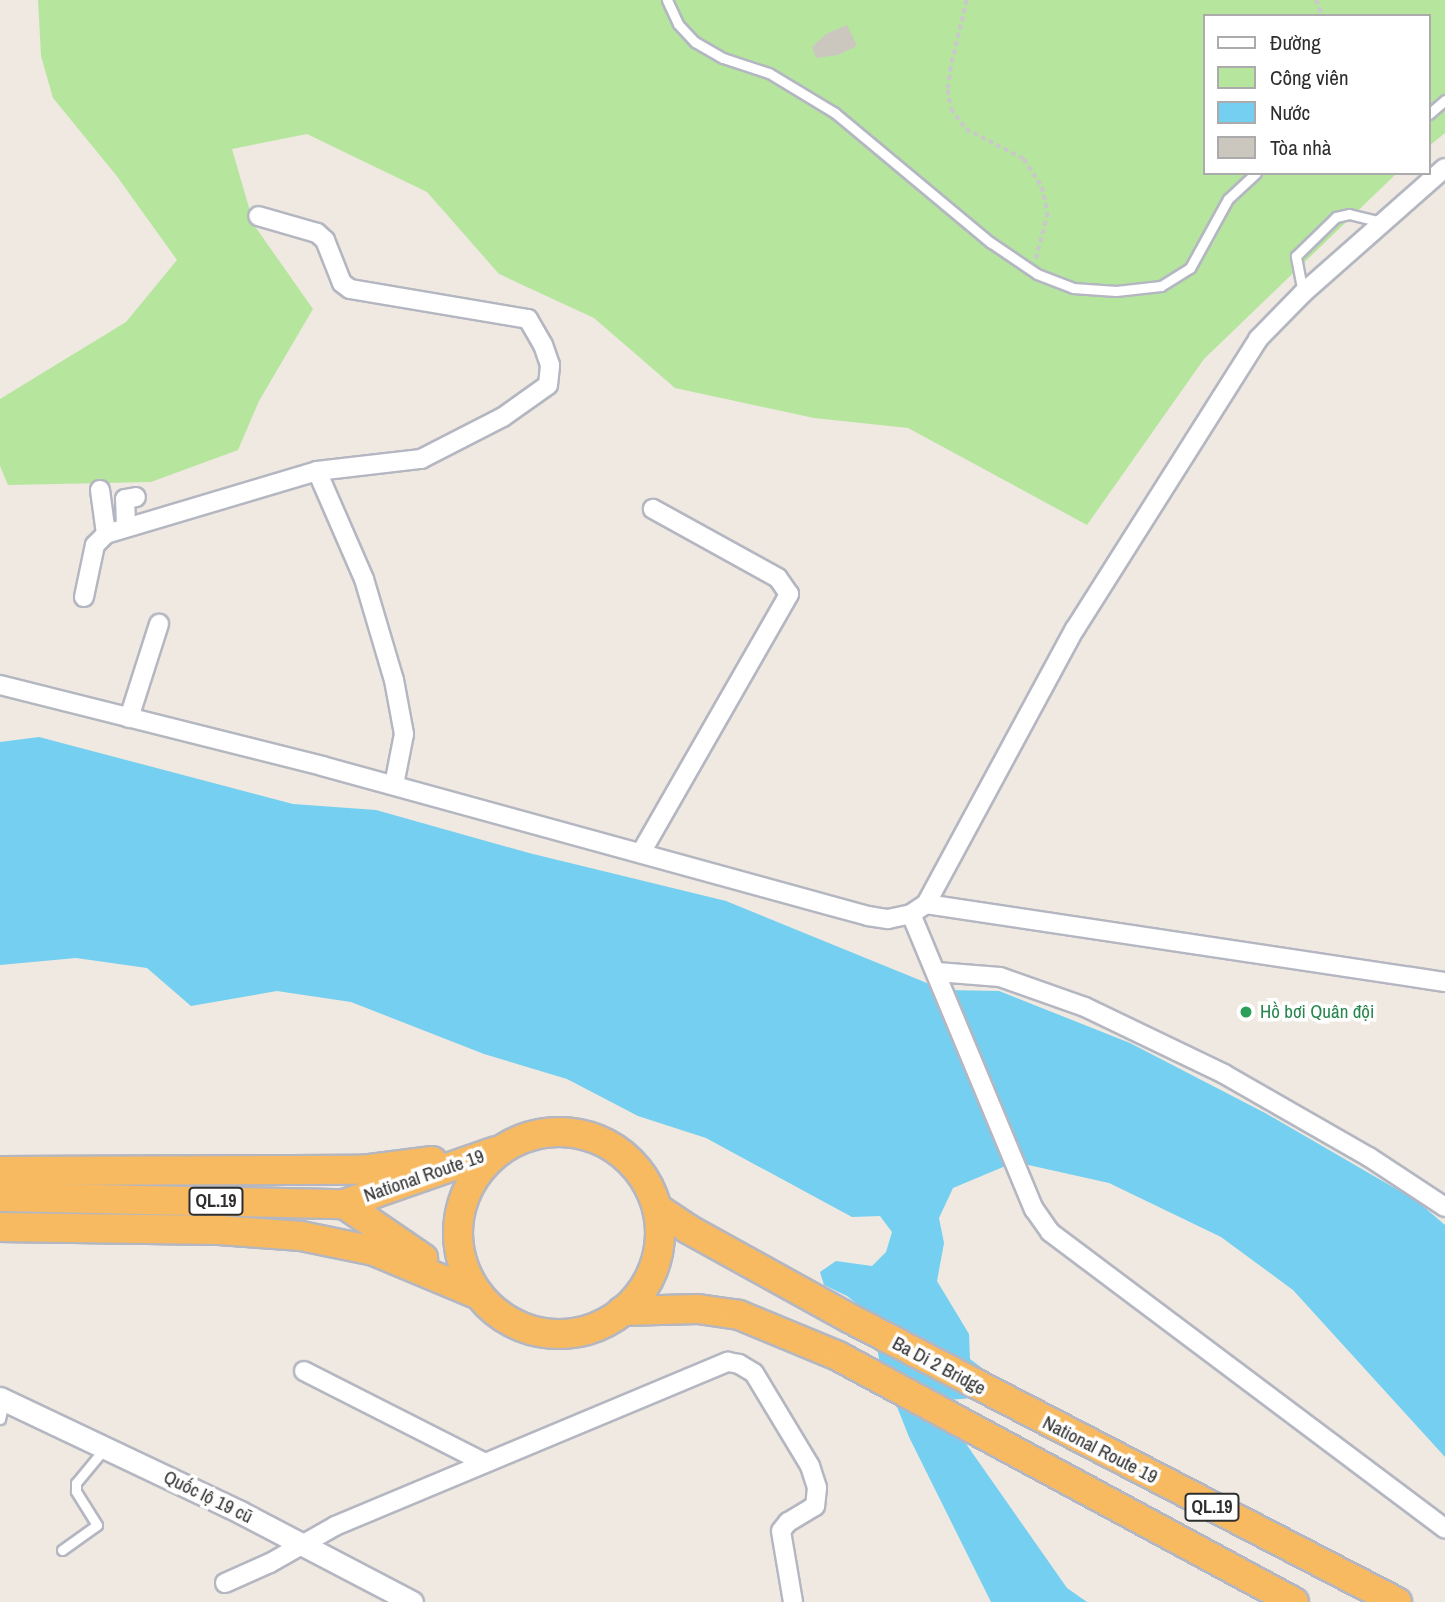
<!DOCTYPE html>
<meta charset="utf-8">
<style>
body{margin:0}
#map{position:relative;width:1445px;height:1602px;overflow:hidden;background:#efe9e1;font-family:"Archivo Narrow",sans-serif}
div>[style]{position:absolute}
.green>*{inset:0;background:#b6e59e}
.water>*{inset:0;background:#75cff0}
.building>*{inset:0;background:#cbc7bf}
.path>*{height:3.5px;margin-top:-1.75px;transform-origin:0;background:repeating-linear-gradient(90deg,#c9c9c9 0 5px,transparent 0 8.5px)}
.roads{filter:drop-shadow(2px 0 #b4b7c1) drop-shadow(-2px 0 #b4b7c1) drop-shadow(0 2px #b4b7c1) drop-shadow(0 -2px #b4b7c1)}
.service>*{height:9px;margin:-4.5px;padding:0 4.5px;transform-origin:4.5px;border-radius:4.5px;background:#fff}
.minor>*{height:18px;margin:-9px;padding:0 9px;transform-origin:9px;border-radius:9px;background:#fff}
.tertiary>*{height:21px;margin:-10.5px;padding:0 10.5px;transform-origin:10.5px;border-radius:10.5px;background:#fff}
.trunk>*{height:28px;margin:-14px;padding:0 14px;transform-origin:14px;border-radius:14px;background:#f8ba60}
.trunk>.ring{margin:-14px;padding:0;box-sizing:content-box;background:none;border:28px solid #f8ba60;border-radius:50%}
.dots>*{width:19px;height:19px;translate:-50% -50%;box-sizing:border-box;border:4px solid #fff;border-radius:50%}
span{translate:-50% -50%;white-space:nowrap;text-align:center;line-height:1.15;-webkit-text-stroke:7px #fff;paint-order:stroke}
.shield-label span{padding:2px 5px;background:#fff;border:2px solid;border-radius:5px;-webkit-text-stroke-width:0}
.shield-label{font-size:18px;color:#2e2e2e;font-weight:700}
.leisure-label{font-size:19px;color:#27864d}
.left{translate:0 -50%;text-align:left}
.street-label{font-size:19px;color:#2e2e2e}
.legend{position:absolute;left:1203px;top:14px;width:228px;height:161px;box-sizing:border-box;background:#fff;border:2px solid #ababab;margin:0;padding:9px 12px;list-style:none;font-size:21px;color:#2e2e2e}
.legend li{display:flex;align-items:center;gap:14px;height:35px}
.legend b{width:35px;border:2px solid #ababab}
</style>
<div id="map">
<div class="green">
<div style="clip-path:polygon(38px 0,1445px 0,1445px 133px,1429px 146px,1429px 16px,1205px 16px,1205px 173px,1397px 173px,1204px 359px,1087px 525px,908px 428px,814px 418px,675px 388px,594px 318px,499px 274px,427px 192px,307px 134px,232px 149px,254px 225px,313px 309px,259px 401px,238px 450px,151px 482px,8px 485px,0 466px,0 399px,126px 322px,177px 260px,116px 175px,53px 98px,41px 56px)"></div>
</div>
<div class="water">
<div style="clip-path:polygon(39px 737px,293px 804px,376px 810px,529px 853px,726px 901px,944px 990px,999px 991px,1130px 1043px,1267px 1114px,1417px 1201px,1445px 1225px,1445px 1457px,1293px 1290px,1221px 1237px,1109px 1183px,1015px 1162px,953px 1188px,939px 1218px,944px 1243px,937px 1281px,969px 1334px,970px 1359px,998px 1380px,985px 1397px,948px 1400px,950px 1421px,1067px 1588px,1087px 1602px,991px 1602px,909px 1437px,880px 1364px,871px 1315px,847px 1296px,824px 1285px,820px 1272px,836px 1261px,872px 1266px,886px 1252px,892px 1232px,880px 1216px,852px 1217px,706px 1138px,638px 1116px,567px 1079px,484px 1054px,351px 1002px,277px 991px,191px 1006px,147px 968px,76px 958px,0 965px,0 742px)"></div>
</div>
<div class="building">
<div style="clip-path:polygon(847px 25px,857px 46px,838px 55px,816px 58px,812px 47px,826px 34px)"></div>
</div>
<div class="path">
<div style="left:967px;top:0;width:69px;rotate:103.4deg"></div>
<div style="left:951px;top:67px;width:23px;rotate:97deg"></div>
<div style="left:948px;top:90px;width:19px;rotate:81deg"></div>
<div style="left:951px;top:109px;width:25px;rotate:53deg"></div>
<div style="left:966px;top:129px;width:65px;rotate:27.3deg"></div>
<div style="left:1024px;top:159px;width:33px;rotate:57deg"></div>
<div style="left:1042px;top:187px;width:27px;rotate:77deg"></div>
<div style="left:1048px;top:213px;width:48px;rotate:104.6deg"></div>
<div style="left:1316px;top:0;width:17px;rotate:66deg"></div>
</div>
<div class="roads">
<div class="service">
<div style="left:667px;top:0;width:26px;rotate:65deg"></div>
<div style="left:678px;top:24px;width:25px;rotate:47deg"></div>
<div style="left:695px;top:42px;width:32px;rotate:30deg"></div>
<div style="left:723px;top:58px;width:48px;rotate:18.1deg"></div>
<div style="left:769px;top:73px;width:77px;rotate:31.2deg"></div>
<div style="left:835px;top:113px;width:202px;rotate:39.8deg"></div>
<div style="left:990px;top:242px;width:57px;rotate:34.2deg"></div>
<div style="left:1037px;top:274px;width:39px;rotate:21deg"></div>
<div style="left:1073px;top:288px;width:43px;rotate:4deg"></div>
<div style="left:1116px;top:291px;width:45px;rotate:-6.3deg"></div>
<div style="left:1161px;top:286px;width:34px;rotate:-32deg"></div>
<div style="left:1190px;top:268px;width:79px;rotate:-61.2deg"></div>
<div style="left:1228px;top:199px;width:38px;rotate:-43deg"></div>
<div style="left:1429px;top:114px;width:21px;rotate:-41deg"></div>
<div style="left:1303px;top:293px;width:38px;rotate:-101deg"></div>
<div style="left:1296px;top:256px;width:56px;rotate:-44.3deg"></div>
<div style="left:1336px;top:217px;width:13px;rotate:-13deg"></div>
<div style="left:1349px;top:214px;width:34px;rotate:14deg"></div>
<div style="left:0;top:1419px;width:17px;rotate:-77deg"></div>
<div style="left:62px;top:1550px;width:43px;rotate:-35.5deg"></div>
<div style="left:97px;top:1525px;width:40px;rotate:-122deg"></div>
<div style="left:76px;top:1491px;width:8px;rotate:-90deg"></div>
<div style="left:76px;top:1483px;width:45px;rotate:-50.4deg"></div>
</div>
<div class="minor">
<div style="left:317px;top:471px;width:118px;rotate:66.5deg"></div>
<div style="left:364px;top:579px;width:105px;rotate:73.5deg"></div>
<div style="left:394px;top:680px;width:55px;rotate:79.5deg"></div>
<div style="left:404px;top:734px;width:52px;rotate:101.1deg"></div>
<div style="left:100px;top:490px;width:44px;rotate:82.2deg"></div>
<div style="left:126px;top:526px;width:27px;rotate:-92deg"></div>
<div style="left:125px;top:499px;width:11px;rotate:-10deg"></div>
<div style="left:84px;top:597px;width:53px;rotate:-78.1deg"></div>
<div style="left:95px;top:545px;width:16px;rotate:-45deg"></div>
<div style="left:106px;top:534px;width:220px;rotate:-16.6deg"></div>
<div style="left:317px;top:471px;width:105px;rotate:-6.6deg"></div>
<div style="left:421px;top:459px;width:92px;rotate:-27.1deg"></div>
<div style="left:503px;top:417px;width:55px;rotate:-35.4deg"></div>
<div style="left:548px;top:385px;width:20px;rotate:-84deg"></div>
<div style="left:550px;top:365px;width:21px;rotate:-109deg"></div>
<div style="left:543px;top:345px;width:30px;rotate:-120deg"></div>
<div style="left:528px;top:319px;width:181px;rotate:-170.4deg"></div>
<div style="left:350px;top:289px;width:10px;rotate:-143deg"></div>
<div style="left:342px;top:283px;width:46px;rotate:-111.6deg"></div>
<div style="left:325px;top:240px;width:11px;rotate:-139deg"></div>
<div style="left:317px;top:233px;width:61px;rotate:-163.9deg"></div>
<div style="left:0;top:685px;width:332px;rotate:14.1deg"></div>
<div style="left:322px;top:766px;width:566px;rotate:15.36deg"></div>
<div style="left:868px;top:916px;width:20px;rotate:9deg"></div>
<div style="left:888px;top:919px;width:24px;rotate:-12deg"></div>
<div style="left:911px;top:914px;width:320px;rotate:67.4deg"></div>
<div style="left:1034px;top:1209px;width:28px;rotate:55deg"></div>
<div style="left:1050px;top:1232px;width:494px;rotate:36.9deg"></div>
<div style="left:129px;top:718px;width:99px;rotate:-72.3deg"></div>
<div style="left:642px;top:851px;width:296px;rotate:-60.2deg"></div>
<div style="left:789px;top:594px;width:19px;rotate:-125deg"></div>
<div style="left:778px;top:578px;width:143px;rotate:-151.1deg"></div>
<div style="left:926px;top:904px;width:525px;rotate:8.55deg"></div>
<div style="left:911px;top:914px;width:18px;rotate:-34deg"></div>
<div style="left:926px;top:904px;width:313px;rotate:-61.6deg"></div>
<div style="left:1075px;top:629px;width:343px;rotate:-57.7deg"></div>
<div style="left:1258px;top:339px;width:64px;rotate:-45.6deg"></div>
<div style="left:1303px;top:293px;width:189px;rotate:-41.4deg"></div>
<div style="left:937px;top:972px;width:63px;rotate:4.5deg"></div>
<div style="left:1000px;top:977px;width:90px;rotate:19.4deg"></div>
<div style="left:1085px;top:1007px;width:154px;rotate:25.7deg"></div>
<div style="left:1224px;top:1074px;width:167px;rotate:29.8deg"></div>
<div style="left:1369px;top:1157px;width:91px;rotate:33.3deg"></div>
<div style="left:304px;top:1371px;width:203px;rotate:26.9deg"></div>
<div style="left:225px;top:1583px;width:49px;rotate:-24deg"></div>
<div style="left:270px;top:1563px;width:75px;rotate:-29.6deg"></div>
<div style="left:335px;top:1526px;width:426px;rotate:-22.7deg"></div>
<div style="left:728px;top:1362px;width:11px;rotate:10deg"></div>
<div style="left:739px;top:1364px;width:17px;rotate:31deg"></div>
<div style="left:754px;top:1373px;width:109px;rotate:58.9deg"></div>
<div style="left:810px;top:1466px;width:23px;rotate:72deg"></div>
<div style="left:817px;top:1488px;width:18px;rotate:96deg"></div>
<div style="left:815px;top:1506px;width:31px;rotate:149deg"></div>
<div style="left:788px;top:1522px;width:11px;rotate:128deg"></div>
<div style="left:781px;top:1531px;width:72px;rotate:80.4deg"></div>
</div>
<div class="tertiary">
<div style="left:0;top:1398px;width:266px;rotate:25.4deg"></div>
<div style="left:240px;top:1512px;width:194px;rotate:27.6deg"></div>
</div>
<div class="trunk">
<div class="ring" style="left:458px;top:1132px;width:174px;height:174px"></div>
<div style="left:0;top:1171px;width:362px;rotate:-0.2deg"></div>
<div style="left:362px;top:1170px;width:71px;rotate:-7.3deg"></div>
<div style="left:0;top:1197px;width:344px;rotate:1.2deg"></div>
<div style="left:344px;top:1204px;width:161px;rotate:-19.2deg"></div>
<div style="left:344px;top:1204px;width:96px;rotate:34.4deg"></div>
<div style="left:657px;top:1208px;width:37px;rotate:34deg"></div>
<div style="left:688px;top:1229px;width:186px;rotate:28.9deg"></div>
<div style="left:851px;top:1319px;width:615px;rotate:27.4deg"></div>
<div style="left:0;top:1227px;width:219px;rotate:0.8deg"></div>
<div style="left:219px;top:1230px;width:82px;rotate:4.2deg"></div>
<div style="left:301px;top:1236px;width:75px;rotate:11.6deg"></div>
<div style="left:374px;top:1251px;width:114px;rotate:22.7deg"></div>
<div style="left:622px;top:1311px;width:76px;rotate:-1.5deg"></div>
<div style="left:698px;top:1309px;width:41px;rotate:8.3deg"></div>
<div style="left:739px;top:1315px;width:107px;rotate:22.5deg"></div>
<div style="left:838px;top:1356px;width:518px;rotate:28.35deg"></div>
</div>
</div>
<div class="dots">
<div style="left:1246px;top:1012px;background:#2e9e5b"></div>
</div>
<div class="shield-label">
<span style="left:216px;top:1201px">QL.19</span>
<span style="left:1212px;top:1507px">QL.19</span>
</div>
<div class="leisure-label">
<span class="left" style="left:1260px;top:1012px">Hồ bơi Quân đội</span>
</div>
<div class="street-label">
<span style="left:424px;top:1176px;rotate:-19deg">National Route 19</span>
<span style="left:939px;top:1366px;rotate:28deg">Ba Di 2 Bridge</span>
<span style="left:1100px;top:1450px;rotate:27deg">National Route 19</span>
<span style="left:208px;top:1497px;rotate:26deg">Quốc lộ 19 cũ</span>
</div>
<ul class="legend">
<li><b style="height:9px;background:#fff"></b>Đường</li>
<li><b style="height:19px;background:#b6e59e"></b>Công viên</li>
<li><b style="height:19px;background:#75cff0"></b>Nước</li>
<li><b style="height:19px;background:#cbc7bf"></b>Tòa nhà</li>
</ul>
</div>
